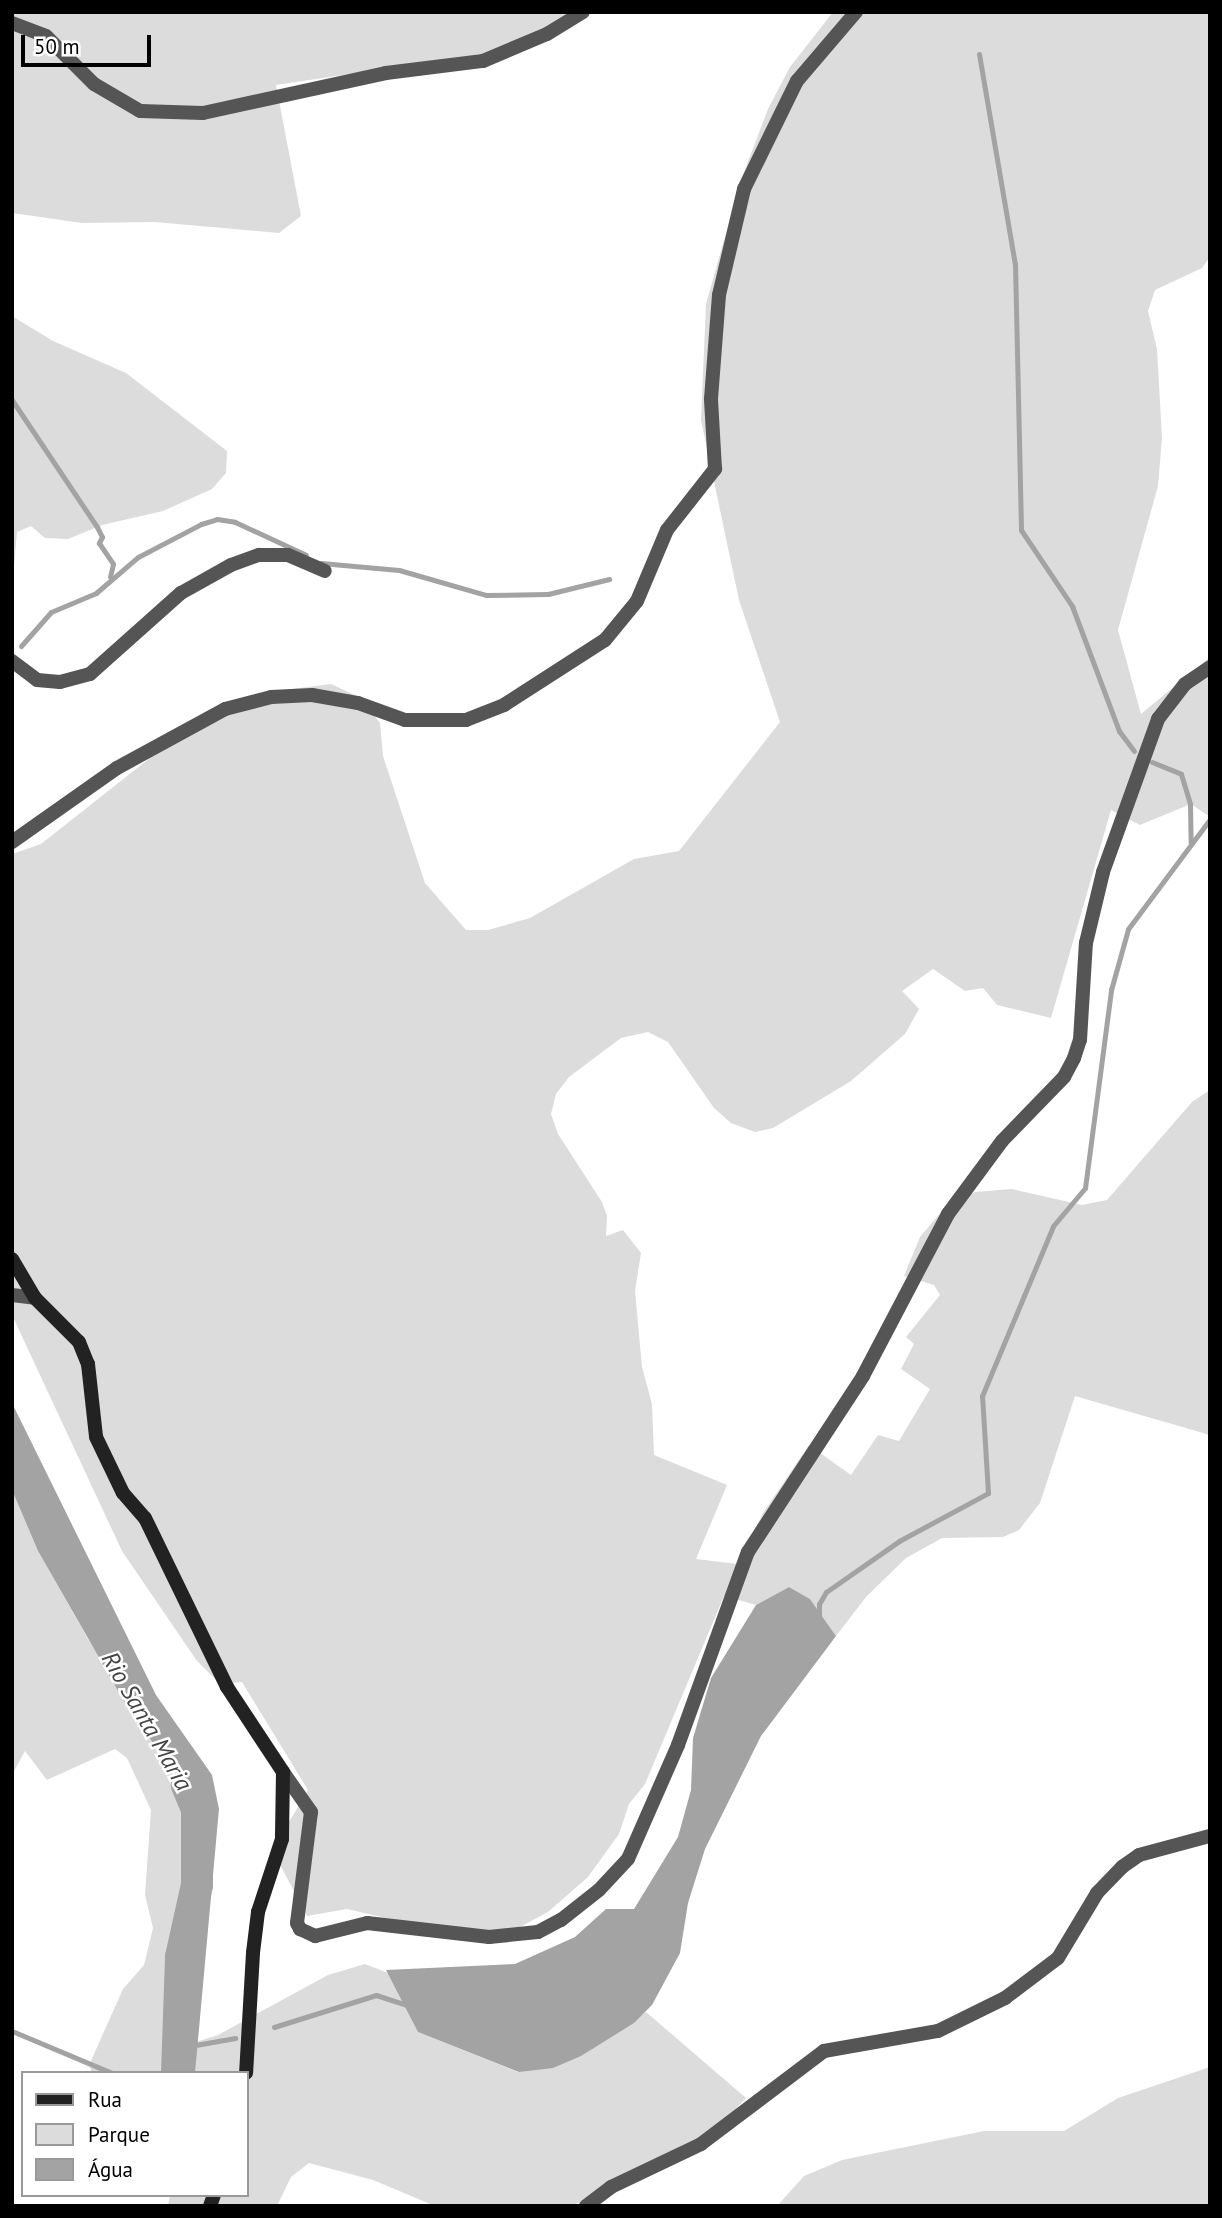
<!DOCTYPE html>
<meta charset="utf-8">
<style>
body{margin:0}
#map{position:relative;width:1222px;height:2218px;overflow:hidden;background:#fff;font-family:"PT Sans",sans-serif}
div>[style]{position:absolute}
.green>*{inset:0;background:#dcdcdc}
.water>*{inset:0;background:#a3a3a3}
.stream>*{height:5px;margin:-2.5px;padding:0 2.5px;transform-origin:2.5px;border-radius:2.5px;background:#a3a3a3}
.river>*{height:32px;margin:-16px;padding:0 16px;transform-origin:16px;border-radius:16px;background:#a3a3a3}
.street>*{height:14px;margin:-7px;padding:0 7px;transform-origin:7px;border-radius:7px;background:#555}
.secondary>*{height:14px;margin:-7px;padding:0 7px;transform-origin:7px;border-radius:7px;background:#222}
span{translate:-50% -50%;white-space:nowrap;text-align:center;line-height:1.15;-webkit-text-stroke:5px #fff;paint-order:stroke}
.water-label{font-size:24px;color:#444;font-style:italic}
.frame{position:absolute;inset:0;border:14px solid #000;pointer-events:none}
.legend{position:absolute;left:21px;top:2071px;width:228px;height:126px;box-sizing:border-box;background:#fff;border:2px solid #999;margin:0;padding:9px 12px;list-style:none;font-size:21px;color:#000}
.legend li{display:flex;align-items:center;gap:14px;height:35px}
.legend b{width:35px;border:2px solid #999}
.scale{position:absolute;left:21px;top:35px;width:130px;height:32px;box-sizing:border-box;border:4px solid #000;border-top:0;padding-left:9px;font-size:21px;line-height:24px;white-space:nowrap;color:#000;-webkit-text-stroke:5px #fff;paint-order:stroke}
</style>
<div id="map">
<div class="green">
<div style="clip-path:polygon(12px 12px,569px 12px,550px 27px,490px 53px,276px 85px,301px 216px,279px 233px,155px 222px,82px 223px,12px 213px)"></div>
<div style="clip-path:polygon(833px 12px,1210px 12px,1210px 257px,1202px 268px,1155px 290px,1148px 311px,1157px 349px,1162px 438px,1158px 486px,1118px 630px,1141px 714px,1210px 657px,1210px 817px,1191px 804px,1140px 825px,1111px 810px,1051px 1018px,997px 1005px,983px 988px,965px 991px,933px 969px,902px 991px,919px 1009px,905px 1034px,851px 1081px,773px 1128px,755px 1132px,731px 1123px,714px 1108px,668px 1042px,648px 1032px,621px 1038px,569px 1077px,556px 1094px,551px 1114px,558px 1134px,602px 1202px,607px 1216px,606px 1236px,623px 1230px,641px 1253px,635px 1291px,642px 1367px,652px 1404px,654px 1455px,727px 1485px,696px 1559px,737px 1564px,763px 1513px,809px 1445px,851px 1475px,878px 1435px,899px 1441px,930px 1389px,901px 1369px,914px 1344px,906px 1337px,940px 1295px,934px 1285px,904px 1276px,920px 1237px,941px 1212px,975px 1192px,1012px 1189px,1082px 1205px,1107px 1200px,1192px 1102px,1210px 1090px,1210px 1435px,1075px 1396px,1040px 1503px,1019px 1530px,1003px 1537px,942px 1538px,906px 1558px,866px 1597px,836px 1636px,810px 1599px,789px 1587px,756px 1605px,724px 1596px,645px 1784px,629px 1804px,619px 1834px,588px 1877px,548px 1912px,507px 1934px,394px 1920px,347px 1909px,307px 1916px,276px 1857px,286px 1827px,308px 1790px,242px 1682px,220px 1684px,197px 1661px,122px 1551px,12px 1315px,12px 854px,41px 844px,179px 735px,276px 691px,331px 684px,361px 698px,380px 723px,383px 756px,425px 883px,466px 930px,488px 930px,530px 918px,634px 859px,679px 851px,780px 722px,739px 600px,701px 420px,706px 304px,741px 180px,768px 109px,790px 67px)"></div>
<div style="clip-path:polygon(12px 316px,53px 341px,126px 373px,227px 451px,226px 473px,212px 489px,163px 511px,102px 525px,68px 539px,45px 538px,31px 526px,17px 532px,12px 589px)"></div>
<div style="clip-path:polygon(12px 1490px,38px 1551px,88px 1639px,196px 1810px,198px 1875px,172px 2020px,171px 2073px,91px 2073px,90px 2063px,123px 1989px,144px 1965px,153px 1928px,145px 1895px,151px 1810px,127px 1758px,115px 1749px,47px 1780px,25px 1751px,12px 1775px)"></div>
<div style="clip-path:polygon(365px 1964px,393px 1975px,418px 2032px,518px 2072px,581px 2056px,646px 2012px,746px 2098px,703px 2143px,642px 2180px,570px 2206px,435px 2206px,373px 2180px,309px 2163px,291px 2177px,277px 2206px,168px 2206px,170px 2195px,247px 2195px,247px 2073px,195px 2073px,196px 2042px,218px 2035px,328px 1975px)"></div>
<div style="clip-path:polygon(1210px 2067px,1210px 2206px,777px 2206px,804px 2176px,842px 2160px,984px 2131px,1064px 2131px,1118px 2098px)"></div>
</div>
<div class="water">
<div style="clip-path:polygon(12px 1403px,156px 1695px,212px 1775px,219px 1809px,195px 2073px,171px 2073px,172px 2020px,198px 1875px,196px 1810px,173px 1769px,132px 1715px,38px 1551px,12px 1490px)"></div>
<div style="clip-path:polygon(789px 1587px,810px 1599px,836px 1636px,761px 1736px,705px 1849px,688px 1903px,680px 1953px,652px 2005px,634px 2023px,581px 2056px,553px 2068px,519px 2072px,418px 2032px,386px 1970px,515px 1964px,575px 1937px,606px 1909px,634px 1909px,678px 1837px,691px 1790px,693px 1738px,711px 1678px,756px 1605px)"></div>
</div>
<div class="stream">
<div style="left:979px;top:54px;width:213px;rotate:80.3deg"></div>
<div style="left:1015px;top:264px;width:266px;rotate:88.7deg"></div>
<div style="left:1021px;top:530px;width:92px;rotate:56.1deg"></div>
<div style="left:1072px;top:606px;width:134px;rotate:69.4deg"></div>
<div style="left:1119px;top:731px;width:25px;rotate:53deg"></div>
<div style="left:12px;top:400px;width:153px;rotate:56.2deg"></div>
<div style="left:97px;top:527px;width:11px;rotate:63deg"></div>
<div style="left:102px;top:537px;width:7px;rotate:117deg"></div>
<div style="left:99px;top:543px;width:25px;rotate:56deg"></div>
<div style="left:113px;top:564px;width:13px;rotate:103deg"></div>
<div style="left:321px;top:563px;width:78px;rotate:5.1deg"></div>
<div style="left:399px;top:570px;width:91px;rotate:16deg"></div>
<div style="left:486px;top:595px;width:62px;rotate:-0.9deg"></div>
<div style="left:548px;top:594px;width:63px;rotate:-13.8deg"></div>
<div style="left:21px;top:646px;width:45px;rotate:-48.6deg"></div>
<div style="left:51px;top:612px;width:49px;rotate:-22.9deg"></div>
<div style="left:96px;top:593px;width:55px;rotate:-40.6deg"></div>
<div style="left:138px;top:557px;width:71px;rotate:-27.6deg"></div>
<div style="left:201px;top:524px;width:17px;rotate:-17deg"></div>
<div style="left:217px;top:519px;width:18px;rotate:9deg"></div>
<div style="left:235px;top:522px;width:78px;rotate:24.9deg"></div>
<div style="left:1152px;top:762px;width:31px;rotate:22deg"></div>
<div style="left:1181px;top:774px;width:31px;rotate:73deg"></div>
<div style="left:1190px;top:804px;width:39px;rotate:89deg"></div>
<div style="left:819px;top:1616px;width:12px;rotate:-90deg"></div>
<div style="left:819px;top:1604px;width:14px;rotate:-60deg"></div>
<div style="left:826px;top:1592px;width:89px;rotate:-34.9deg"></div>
<div style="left:899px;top:1541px;width:101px;rotate:-28.3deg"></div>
<div style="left:988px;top:1493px;width:97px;rotate:-93.5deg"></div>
<div style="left:982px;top:1396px;width:184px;rotate:-67.3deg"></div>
<div style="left:1053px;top:1226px;width:50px;rotate:-49.9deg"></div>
<div style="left:1085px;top:1188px;width:200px;rotate:-82.5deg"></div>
<div style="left:1111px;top:990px;width:63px;rotate:-74.4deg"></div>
<div style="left:1128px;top:929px;width:137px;rotate:-53.3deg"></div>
<div style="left:274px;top:2027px;width:107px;rotate:-17.4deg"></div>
<div style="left:376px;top:1995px;width:36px;rotate:18deg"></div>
<div style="left:12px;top:2031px;width:108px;rotate:22.8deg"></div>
<div style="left:190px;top:2046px;width:46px;rotate:-10.1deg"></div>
</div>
<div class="river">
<div style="left:177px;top:2073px;width:116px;rotate:-88deg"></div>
<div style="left:181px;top:1957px;width:74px;rotate:-77.5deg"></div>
<div style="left:197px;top:1885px;width:76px;rotate:-90deg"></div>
<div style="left:197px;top:1809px;width:26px;rotate:-113deg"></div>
</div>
<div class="street">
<div style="left:12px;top:23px;width:36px;rotate:21deg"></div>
<div style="left:46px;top:36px;width:68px;rotate:45deg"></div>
<div style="left:94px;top:84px;width:53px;rotate:30.4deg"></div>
<div style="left:140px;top:111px;width:63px;rotate:1.8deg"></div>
<div style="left:203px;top:113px;width:187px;rotate:-12.3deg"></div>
<div style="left:386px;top:73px;width:98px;rotate:-7.1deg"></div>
<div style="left:483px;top:61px;width:69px;rotate:-22.9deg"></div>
<div style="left:547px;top:34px;width:42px;rotate:-31.4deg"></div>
<div style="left:12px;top:661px;width:31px;rotate:37deg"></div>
<div style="left:37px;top:680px;width:23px;rotate:5deg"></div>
<div style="left:60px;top:682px;width:31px;rotate:-15deg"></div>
<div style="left:90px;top:674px;width:122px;rotate:-41.7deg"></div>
<div style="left:181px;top:593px;width:57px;rotate:-29.2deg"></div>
<div style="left:231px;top:565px;width:30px;rotate:-20deg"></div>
<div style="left:259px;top:555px;width:29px"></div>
<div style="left:288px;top:555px;width:40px;rotate:23.4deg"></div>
<div style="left:12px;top:842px;width:128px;rotate:-35.2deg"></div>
<div style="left:117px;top:768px;width:123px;rotate:-28.6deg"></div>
<div style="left:225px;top:709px;width:48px;rotate:-14.6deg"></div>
<div style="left:271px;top:697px;width:41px;rotate:-2.8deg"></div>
<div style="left:312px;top:695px;width:47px;rotate:9.9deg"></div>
<div style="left:358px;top:703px;width:50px;rotate:19.9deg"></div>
<div style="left:405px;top:720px;width:61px"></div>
<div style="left:466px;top:720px;width:41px;rotate:-21.5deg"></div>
<div style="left:504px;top:705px;width:120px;rotate:-32.8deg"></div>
<div style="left:605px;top:640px;width:50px;rotate:-50.6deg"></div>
<div style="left:637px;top:601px;width:77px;rotate:-67.1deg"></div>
<div style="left:667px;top:530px;width:78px;rotate:-51.8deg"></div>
<div style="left:715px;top:469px;width:70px;rotate:-93.3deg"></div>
<div style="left:711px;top:399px;width:104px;rotate:-85.6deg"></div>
<div style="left:719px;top:295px;width:109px;rotate:-76.7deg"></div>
<div style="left:744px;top:189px;width:120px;rotate:-63.9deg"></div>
<div style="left:797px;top:81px;width:91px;rotate:-49.5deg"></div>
<div style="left:12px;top:1295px;width:23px;rotate:7deg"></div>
<div style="left:283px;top:1772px;width:49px;rotate:55deg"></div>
<div style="left:311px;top:1812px;width:112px;rotate:97.2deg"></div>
<div style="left:297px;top:1923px;width:7px;rotate:63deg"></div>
<div style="left:300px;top:1929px;width:17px;rotate:25deg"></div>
<div style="left:315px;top:1936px;width:54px;rotate:-14deg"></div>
<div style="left:367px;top:1923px;width:123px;rotate:6.5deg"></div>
<div style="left:489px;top:1937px;width:49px;rotate:-5.8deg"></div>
<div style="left:538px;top:1932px;width:26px;rotate:-28deg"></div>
<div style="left:561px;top:1920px;width:48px;rotate:-38.3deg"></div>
<div style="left:599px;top:1890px;width:42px;rotate:-46.9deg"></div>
<div style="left:628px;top:1859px;width:124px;rotate:-66.3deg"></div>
<div style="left:678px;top:1745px;width:205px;rotate:-70.1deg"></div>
<div style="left:748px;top:1552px;width:210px;rotate:-56.8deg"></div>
<div style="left:863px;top:1376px;width:183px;rotate:-62.3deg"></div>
<div style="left:948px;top:1214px;width:91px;rotate:-53.5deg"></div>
<div style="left:1002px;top:1141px;width:89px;rotate:-45.9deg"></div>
<div style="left:1064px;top:1077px;width:21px;rotate:-62deg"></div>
<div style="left:1074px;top:1058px;width:19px;rotate:-72deg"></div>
<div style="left:1080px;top:1040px;width:97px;rotate:-86.5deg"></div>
<div style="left:1086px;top:943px;width:73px;rotate:-76.5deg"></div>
<div style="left:1103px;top:872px;width:163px;rotate:-70.2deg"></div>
<div style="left:1158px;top:719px;width:44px;rotate:-52.4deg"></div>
<div style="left:1185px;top:684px;width:30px;rotate:-34deg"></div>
<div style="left:586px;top:2206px;width:31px;rotate:-37deg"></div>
<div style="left:611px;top:2187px;width:100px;rotate:-25.5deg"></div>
<div style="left:701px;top:2144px;width:154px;rotate:-37.1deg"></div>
<div style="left:824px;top:2051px;width:116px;rotate:-10deg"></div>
<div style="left:938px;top:2031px;width:75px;rotate:-26.2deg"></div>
<div style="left:1005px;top:1998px;width:66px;rotate:-37deg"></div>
<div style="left:1058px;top:1958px;width:76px;rotate:-59deg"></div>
<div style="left:1097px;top:1893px;width:36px;rotate:-46deg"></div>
<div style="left:1122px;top:1867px;width:21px;rotate:-35deg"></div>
<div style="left:1139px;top:1855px;width:73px;rotate:-15deg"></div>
</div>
<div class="secondary">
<div style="left:12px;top:1259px;width:45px;rotate:59.5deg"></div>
<div style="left:35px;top:1298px;width:62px;rotate:45deg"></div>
<div style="left:79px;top:1342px;width:24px;rotate:68deg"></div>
<div style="left:88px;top:1364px;width:73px;rotate:83.7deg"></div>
<div style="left:96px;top:1437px;width:62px;rotate:64.3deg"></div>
<div style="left:123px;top:1493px;width:33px;rotate:49deg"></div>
<div style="left:145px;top:1518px;width:188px;rotate:64.1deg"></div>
<div style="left:227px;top:1687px;width:102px;rotate:56.6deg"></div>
<div style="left:283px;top:1772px;width:67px;rotate:90.9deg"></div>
<div style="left:282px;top:1839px;width:77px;rotate:108.2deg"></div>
<div style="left:258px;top:1912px;width:41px;rotate:97deg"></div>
<div style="left:253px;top:1953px;width:120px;rotate:93.3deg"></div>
<div style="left:210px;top:2206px;width:12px;rotate:-70deg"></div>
</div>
<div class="water-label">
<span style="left:147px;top:1721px;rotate:60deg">Rio Santa Maria</span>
</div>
<div class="frame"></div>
<ul class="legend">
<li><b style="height:9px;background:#222"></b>Rua</li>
<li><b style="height:19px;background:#dcdcdc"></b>Parque</li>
<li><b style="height:19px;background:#a3a3a3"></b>Água</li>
</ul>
<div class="scale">50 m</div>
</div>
